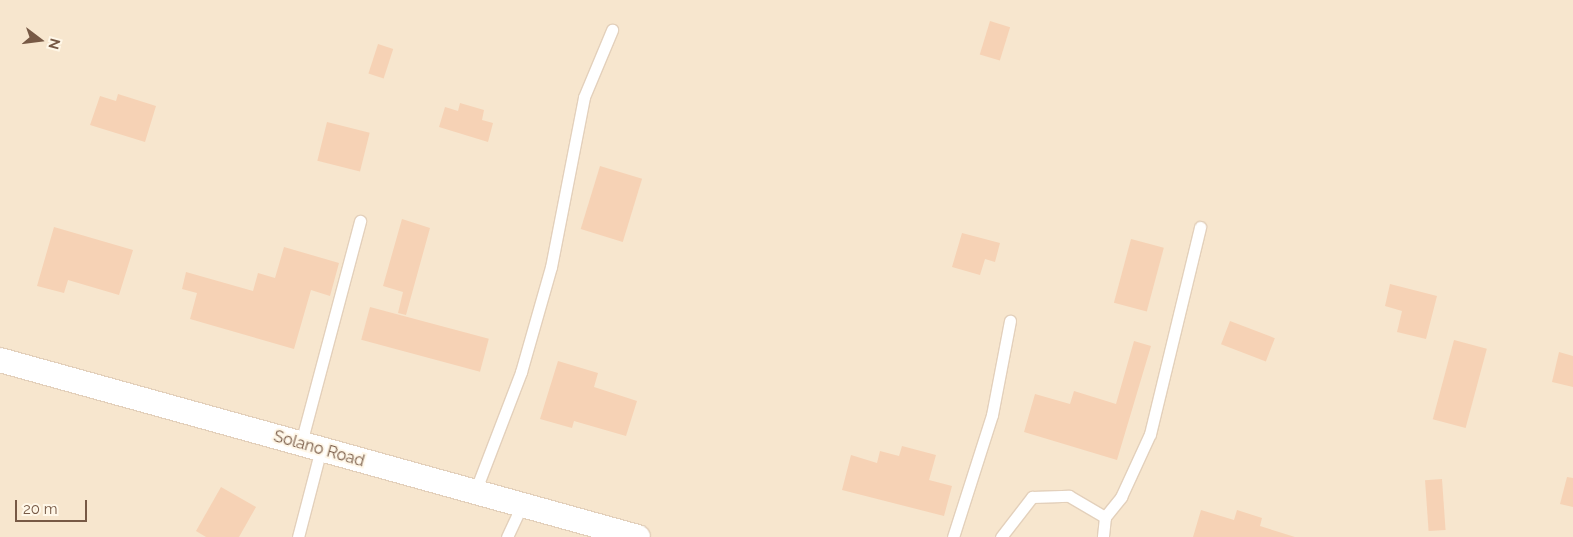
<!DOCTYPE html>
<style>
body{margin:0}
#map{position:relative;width:1573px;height:537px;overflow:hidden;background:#fef4e0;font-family:Raleway,sans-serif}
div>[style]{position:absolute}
.residential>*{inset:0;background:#f7e6ce;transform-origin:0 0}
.building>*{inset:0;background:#f6d2b5;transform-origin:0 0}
.roads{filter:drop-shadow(1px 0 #e3d0bb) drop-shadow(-1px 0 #e3d0bb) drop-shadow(0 1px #e3d0bb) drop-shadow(0 -1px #e3d0bb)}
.lane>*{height:11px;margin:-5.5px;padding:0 5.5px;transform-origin:5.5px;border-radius:5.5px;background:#fff}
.street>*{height:24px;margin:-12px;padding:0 12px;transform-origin:12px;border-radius:12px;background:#fff}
span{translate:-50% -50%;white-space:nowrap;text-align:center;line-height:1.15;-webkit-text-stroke:4px #fff7e8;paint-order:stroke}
.street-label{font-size:16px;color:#775945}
.north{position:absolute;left:15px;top:15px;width:50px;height:50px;-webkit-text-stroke:4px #fff7e8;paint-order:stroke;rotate:105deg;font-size:14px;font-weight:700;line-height:20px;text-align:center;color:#775945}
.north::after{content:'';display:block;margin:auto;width:18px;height:22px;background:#775945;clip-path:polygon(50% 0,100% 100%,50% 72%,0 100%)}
.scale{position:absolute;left:15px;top:500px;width:72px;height:22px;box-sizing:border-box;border:2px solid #775945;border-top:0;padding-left:6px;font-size:15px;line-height:18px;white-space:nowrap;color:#775945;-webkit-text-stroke:4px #fff7e8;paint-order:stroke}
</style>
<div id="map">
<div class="residential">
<div style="left:0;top:0;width:1573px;height:537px"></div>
</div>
<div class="building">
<div style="left:990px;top:21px;width:21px;height:35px;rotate:17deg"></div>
<div style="left:378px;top:44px;width:16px;height:31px;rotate:18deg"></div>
<div style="clip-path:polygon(118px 94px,156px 106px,145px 142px,90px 125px,100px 96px,116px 101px)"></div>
<div style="clip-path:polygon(460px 103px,484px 110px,482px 120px,493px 123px,488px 142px,439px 127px,445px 107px,458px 111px)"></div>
<div style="left:327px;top:122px;width:44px;height:40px;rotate:14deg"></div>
<div style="left:600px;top:166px;width:44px;height:66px;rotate:17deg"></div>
<div style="clip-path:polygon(402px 219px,430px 228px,406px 315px,398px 313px,403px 292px,383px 286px)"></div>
<div style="clip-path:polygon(54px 227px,133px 250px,119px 295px,68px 280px,64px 293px,37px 286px)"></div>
<div style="clip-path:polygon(962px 233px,1000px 243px,995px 262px,985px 259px,980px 275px,952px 267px)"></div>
<div style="left:1131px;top:239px;width:34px;height:66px;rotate:15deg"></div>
<div style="clip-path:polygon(284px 247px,339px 263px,330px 296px,311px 290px,294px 349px,190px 319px,197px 293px,182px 289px,186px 272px,253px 291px,258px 273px,275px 278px)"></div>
<div style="clip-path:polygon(1390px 284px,1437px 296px,1426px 339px,1397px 332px,1402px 311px,1385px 306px)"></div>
<div style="left:370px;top:307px;width:123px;height:34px;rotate:15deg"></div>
<div style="left:1230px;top:321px;width:48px;height:25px;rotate:21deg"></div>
<div style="left:1454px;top:340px;width:34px;height:82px;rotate:15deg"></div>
<div style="clip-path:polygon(1134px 341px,1151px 346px,1117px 460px,1024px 432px,1035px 394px,1070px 404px,1074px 391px,1116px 404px)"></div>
<div style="clip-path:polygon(1559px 352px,1573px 356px,1573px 387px,1552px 382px)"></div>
<div style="clip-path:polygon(558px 361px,598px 373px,594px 387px,637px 401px,626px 436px,574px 421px,572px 428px,540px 419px)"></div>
<div style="clip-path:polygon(902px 446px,936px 455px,929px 480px,952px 486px,944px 516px,842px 490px,851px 455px,877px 463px,880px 451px,899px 456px)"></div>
<div style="clip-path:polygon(1567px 477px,1573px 478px,1573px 507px,1560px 504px)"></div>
<div style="left:1442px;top:479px;width:51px;height:17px;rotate:86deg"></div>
<div style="clip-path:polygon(221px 487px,256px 507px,239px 537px,206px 537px,196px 531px)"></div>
<div style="clip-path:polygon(1201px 510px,1234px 520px,1237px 510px,1262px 518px,1260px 526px,1295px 537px,1193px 537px)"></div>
</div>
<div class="roads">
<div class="lane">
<div style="left:301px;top:443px;width:230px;rotate:-75.1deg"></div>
<div style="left:475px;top:492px;width:129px;rotate:-69deg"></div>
<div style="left:521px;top:372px;width:109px;rotate:-74.1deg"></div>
<div style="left:551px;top:267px;width:173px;rotate:-79deg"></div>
<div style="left:584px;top:97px;width:73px;rotate:-67.3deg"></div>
<div style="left:1105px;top:517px;width:26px;rotate:-51deg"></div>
<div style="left:1121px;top:497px;width:69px;rotate:-65.3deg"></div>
<div style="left:1150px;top:434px;width:213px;rotate:-76.4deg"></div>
<div style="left:298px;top:537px;width:91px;rotate:-75.4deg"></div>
<div style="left:507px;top:537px;width:35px;rotate:-65deg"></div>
<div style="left:953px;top:537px;width:128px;rotate:-72.3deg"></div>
<div style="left:992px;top:415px;width:96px;rotate:-79.2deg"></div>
<div style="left:1001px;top:537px;width:51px;rotate:-52.2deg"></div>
<div style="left:1032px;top:497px;width:37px;rotate:-2deg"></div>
<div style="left:1069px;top:496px;width:42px;rotate:30.3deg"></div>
<div style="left:1105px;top:517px;width:20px;rotate:96deg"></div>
</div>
<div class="street">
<div style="left:0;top:360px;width:662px;rotate:15.51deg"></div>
</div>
</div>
<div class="street-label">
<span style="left:319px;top:449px;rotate:16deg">Solano Road</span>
</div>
<div class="north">N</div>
<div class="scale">20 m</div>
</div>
